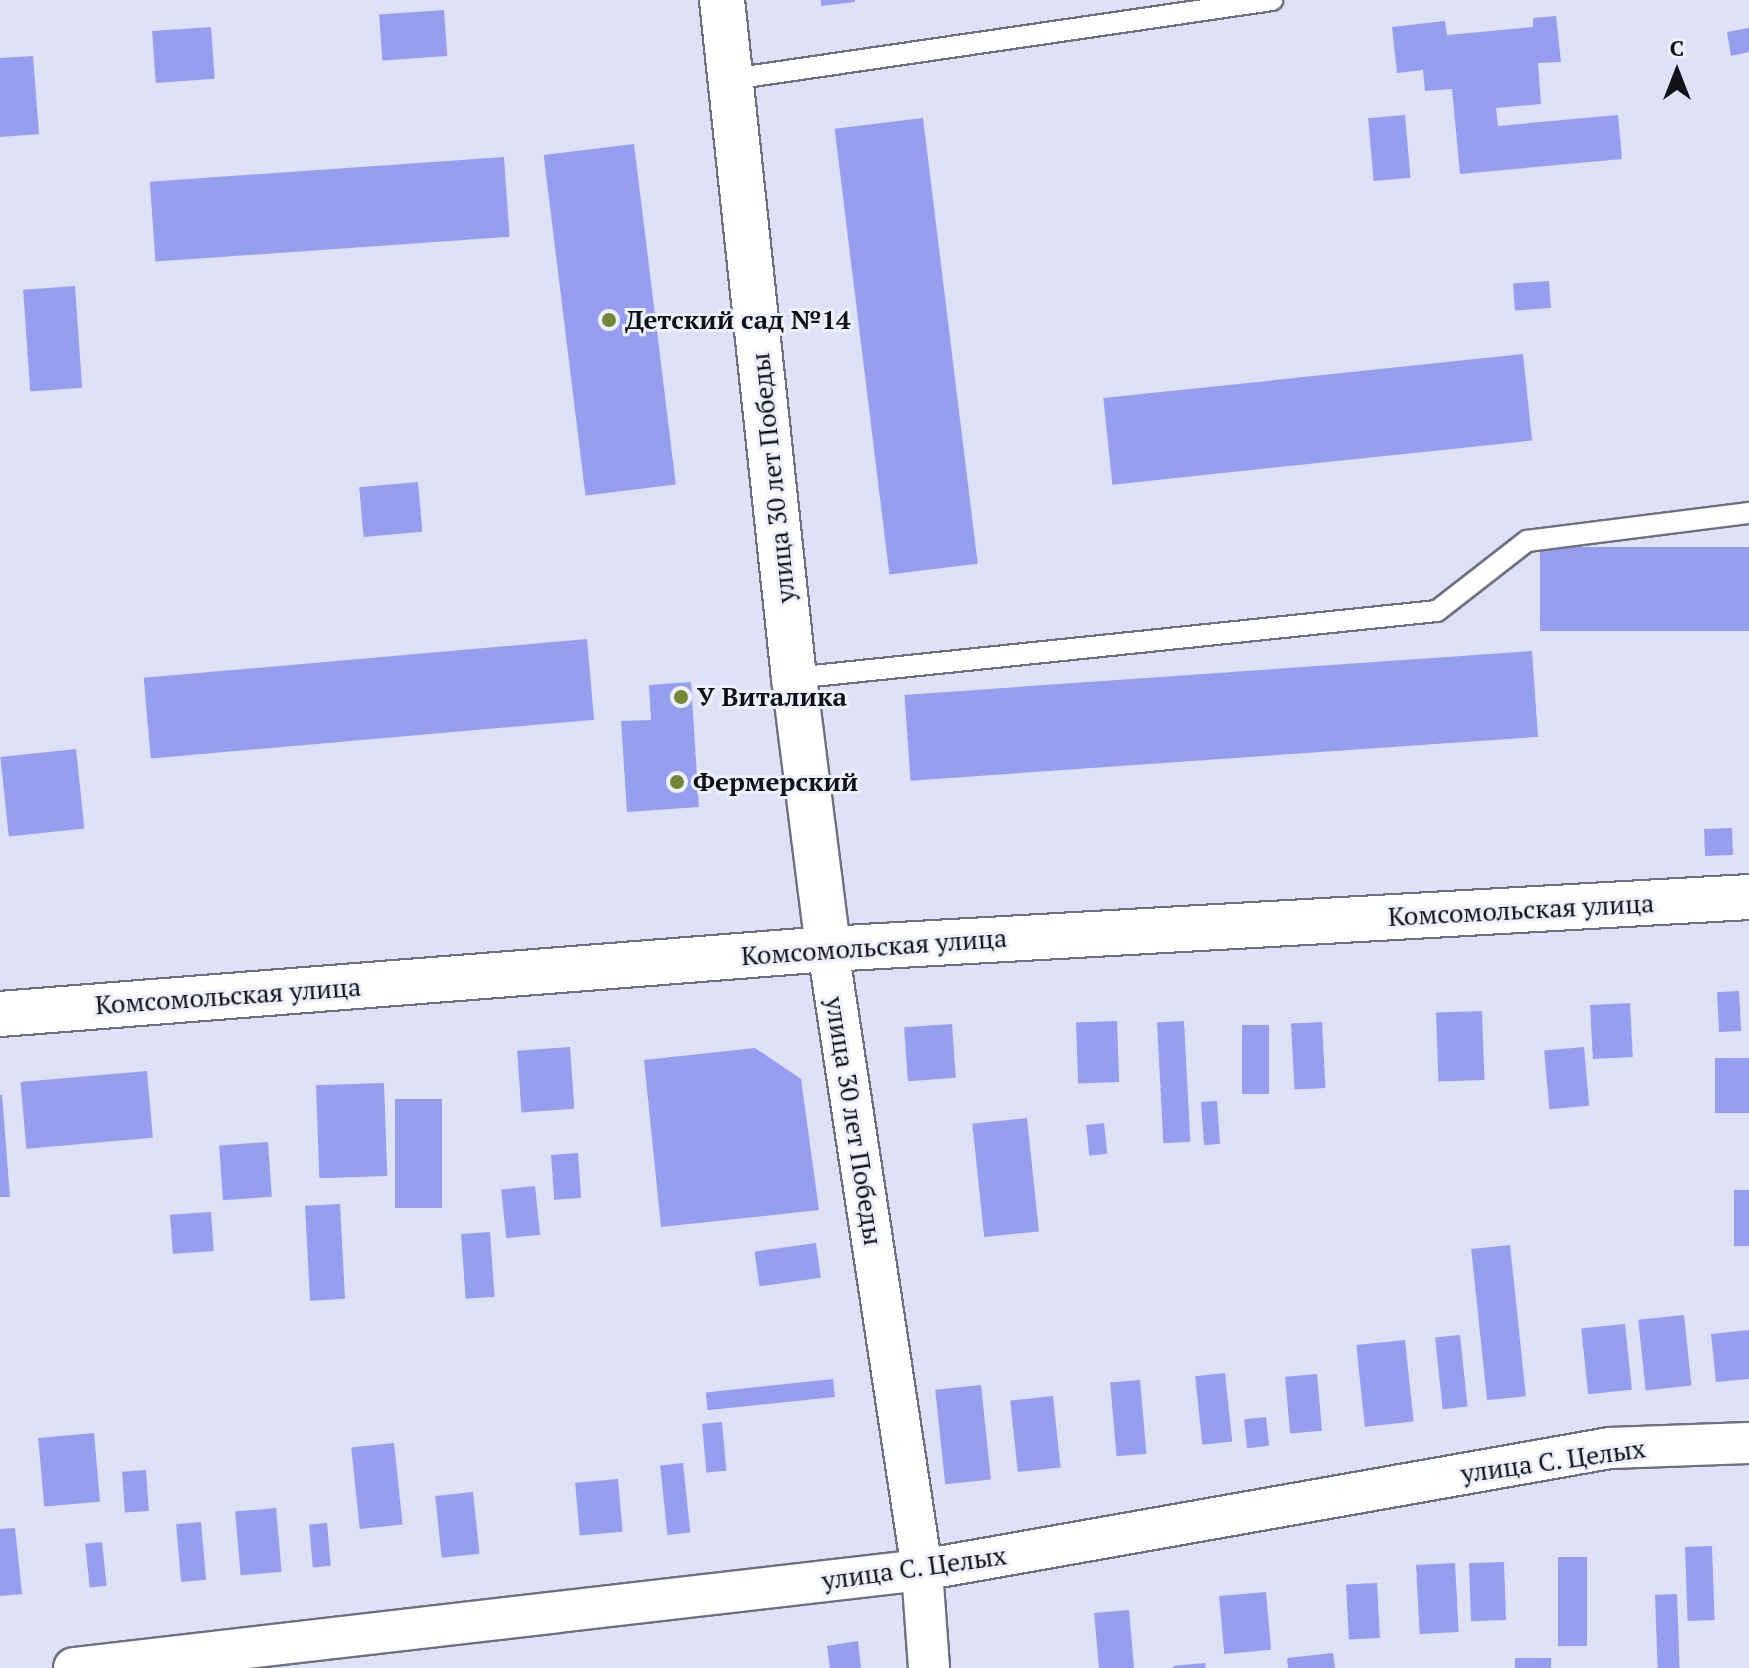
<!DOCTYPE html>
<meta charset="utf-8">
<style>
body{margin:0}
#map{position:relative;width:1749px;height:1668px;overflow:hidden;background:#dfe2f7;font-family:"PT Serif",serif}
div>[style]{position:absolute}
.building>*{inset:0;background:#969ef0;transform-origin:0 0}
.roads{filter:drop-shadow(2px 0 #6f7183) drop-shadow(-2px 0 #6f7183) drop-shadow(0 2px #6f7183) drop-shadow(0 -2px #6f7183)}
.lane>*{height:20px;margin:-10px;padding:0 10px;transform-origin:10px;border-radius:10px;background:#fff}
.street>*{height:40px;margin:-20px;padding:0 20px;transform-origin:20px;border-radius:20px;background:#fff}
.secondary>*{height:44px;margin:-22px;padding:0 22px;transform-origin:22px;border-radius:22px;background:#fff}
.dots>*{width:22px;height:22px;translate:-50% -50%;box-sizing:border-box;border:4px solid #eef0fc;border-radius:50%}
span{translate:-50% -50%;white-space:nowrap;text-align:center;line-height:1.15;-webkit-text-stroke:6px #eef0fc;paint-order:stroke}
.poi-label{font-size:26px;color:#111218;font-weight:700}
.left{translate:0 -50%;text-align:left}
.street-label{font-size:26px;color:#111218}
.north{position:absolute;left:1637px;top:32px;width:80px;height:80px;-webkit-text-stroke:6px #eef0fc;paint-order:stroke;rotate:0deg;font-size:22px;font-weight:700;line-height:32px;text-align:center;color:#111218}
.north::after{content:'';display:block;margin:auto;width:28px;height:36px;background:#111218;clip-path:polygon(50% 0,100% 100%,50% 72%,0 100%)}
</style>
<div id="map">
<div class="building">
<div style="clip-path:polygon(821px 0,855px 0,855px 2px,821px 6px)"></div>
<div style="left:444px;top:10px;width:46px;height:65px;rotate:86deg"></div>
<div style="clip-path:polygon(1556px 16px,1561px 62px,1538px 63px,1541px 104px,1496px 108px,1498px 126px,1618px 115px,1622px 159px,1460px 174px,1452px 89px,1425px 91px,1423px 70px,1397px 73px,1392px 27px,1445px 21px,1447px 35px,1533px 27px,1533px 18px)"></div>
<div style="left:211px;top:27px;width:52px;height:59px;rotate:86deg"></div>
<div style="clip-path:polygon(1749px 28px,1749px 52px,1731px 56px,1727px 32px)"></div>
<div style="clip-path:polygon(33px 56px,39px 134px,0 137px,0 58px)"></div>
<div style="left:1405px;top:115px;width:63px;height:37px;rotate:85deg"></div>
<div style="left:923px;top:118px;width:449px;height:89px;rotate:83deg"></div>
<div style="left:634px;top:144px;width:343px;height:91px;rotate:83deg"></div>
<div style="left:504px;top:157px;width:80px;height:355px;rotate:86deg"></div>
<div style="left:1549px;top:281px;width:27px;height:36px;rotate:86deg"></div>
<div style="left:75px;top:286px;width:102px;height:52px;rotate:86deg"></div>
<div style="left:1523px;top:354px;width:87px;height:422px;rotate:84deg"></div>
<div style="left:418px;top:482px;width:50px;height:59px;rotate:85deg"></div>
<div style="left:1749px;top:547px;width:84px;height:209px;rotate:90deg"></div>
<div style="left:587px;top:639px;width:81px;height:445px;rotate:85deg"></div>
<div style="left:1532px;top:651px;width:86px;height:629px;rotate:86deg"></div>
<div style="clip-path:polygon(691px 682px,699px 807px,627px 812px,621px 721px,651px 720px,649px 685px)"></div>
<div style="left:76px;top:749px;width:80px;height:76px;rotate:84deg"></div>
<div style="left:1732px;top:828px;width:27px;height:28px;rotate:88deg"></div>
<div style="left:1739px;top:991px;width:40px;height:22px;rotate:87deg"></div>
<div style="left:1630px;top:1003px;width:54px;height:40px;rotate:87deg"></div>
<div style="left:1482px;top:1011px;width:69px;height:46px;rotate:88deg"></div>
<div style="left:1117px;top:1021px;width:61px;height:41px;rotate:88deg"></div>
<div style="left:1184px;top:1021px;width:121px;height:27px;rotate:87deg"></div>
<div style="left:1322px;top:1022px;width:66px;height:31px;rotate:87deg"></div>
<div style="left:952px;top:1024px;width:54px;height:48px;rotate:86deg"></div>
<div style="left:1242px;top:1025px;width:27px;height:69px"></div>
<div style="left:570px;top:1047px;width:62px;height:53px;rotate:86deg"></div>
<div style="left:1584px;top:1047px;width:59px;height:40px;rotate:85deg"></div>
<div style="clip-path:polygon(755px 1048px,801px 1079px,819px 1210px,661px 1227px,644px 1060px)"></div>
<div style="left:1749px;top:1058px;width:55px;height:34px;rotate:90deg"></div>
<div style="left:147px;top:1071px;width:67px;height:127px;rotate:85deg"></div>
<div style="left:384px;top:1083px;width:93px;height:68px;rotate:88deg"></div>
<div style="clip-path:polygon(0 1095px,2px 1095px,10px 1197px,0 1197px)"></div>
<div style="left:395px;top:1099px;width:47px;height:109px"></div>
<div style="left:1217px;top:1101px;width:43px;height:16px;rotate:86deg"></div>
<div style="left:1027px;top:1118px;width:114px;height:55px;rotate:84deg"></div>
<div style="left:1104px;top:1123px;width:31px;height:18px;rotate:84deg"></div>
<div style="left:268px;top:1142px;width:55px;height:49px;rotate:86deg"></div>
<div style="left:578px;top:1153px;width:45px;height:27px;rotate:86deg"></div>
<div style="left:535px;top:1186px;width:49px;height:34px;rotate:84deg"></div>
<div style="left:1734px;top:1190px;width:15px;height:56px"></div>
<div style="left:340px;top:1204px;width:95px;height:35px;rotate:87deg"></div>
<div style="left:211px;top:1212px;width:39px;height:41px;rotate:86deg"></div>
<div style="left:490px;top:1232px;width:65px;height:29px;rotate:86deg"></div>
<div style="left:816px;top:1243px;width:35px;height:62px;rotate:82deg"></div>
<div style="left:1510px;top:1245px;width:152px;height:39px;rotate:84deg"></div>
<div style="left:1684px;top:1315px;width:71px;height:46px;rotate:84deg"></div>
<div style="left:1625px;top:1324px;width:66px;height:44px;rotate:84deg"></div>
<div style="clip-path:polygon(1749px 1330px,1749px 1379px,1716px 1382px,1711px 1334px)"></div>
<div style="left:1460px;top:1335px;width:72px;height:25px;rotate:84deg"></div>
<div style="left:1405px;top:1340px;width:82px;height:49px;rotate:84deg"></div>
<div style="left:1225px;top:1373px;width:69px;height:30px;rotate:84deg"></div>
<div style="left:1317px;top:1374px;width:57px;height:32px;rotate:85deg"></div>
<div style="left:833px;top:1379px;width:18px;height:128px;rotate:84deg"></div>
<div style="left:1140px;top:1380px;width:74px;height:30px;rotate:85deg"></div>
<div style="left:981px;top:1385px;width:95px;height:46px;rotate:84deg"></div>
<div style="left:1053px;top:1396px;width:72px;height:43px;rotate:84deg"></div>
<div style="left:1266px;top:1417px;width:29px;height:22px;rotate:84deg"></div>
<div style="left:722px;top:1422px;width:49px;height:20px;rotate:85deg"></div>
<div style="left:94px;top:1433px;width:69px;height:56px;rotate:85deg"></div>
<div style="left:394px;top:1443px;width:82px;height:43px;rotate:84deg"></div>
<div style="left:683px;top:1463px;width:70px;height:23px;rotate:84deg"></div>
<div style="left:146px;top:1470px;width:41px;height:24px;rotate:86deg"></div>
<div style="left:618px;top:1479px;width:53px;height:43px;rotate:85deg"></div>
<div style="left:473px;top:1492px;width:62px;height:38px;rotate:84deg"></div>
<div style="left:276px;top:1508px;width:64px;height:41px;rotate:85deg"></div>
<div style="left:201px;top:1522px;width:58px;height:25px;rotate:85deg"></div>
<div style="left:327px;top:1523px;width:43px;height:18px;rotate:85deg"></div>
<div style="clip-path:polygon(15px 1528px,22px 1594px,0 1596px,0 1529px)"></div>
<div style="left:102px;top:1542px;width:44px;height:17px;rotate:84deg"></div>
<div style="left:1712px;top:1546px;width:74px;height:27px;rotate:88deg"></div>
<div style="left:1558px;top:1557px;width:29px;height:89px"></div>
<div style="left:1504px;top:1562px;width:58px;height:35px;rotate:88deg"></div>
<div style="left:1455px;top:1563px;width:69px;height:39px;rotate:87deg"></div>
<div style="left:1377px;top:1583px;width:55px;height:31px;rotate:87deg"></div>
<div style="left:1266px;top:1592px;width:58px;height:47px;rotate:85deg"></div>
<div style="left:1677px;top:1594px;width:74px;height:22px;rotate:88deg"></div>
<div style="left:1129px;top:1610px;width:58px;height:35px;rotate:85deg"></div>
<div style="clip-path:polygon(858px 1641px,861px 1668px,830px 1668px,827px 1646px)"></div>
<div style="clip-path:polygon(1333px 1653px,1335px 1668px,1288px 1668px,1287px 1658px)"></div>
<div style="left:1515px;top:1658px;width:36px;height:10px"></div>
<div style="clip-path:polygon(1205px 1663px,1206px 1668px,1173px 1668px,1173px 1666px)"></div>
</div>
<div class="roads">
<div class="lane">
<div style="left:732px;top:79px;width:546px;rotate:-8.32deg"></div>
<div style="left:794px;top:678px;width:646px;rotate:-5.95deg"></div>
<div style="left:1437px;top:611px;width:114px;rotate:-37.9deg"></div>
<div style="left:1527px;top:541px;width:224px;rotate:-7.2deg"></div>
</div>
<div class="street">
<div style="left:828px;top:949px;width:628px;rotate:81.39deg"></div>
<div style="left:922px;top:1570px;width:98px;rotate:85.9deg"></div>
<div style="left:74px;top:1668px;width:854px;rotate:-6.59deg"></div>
<div style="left:922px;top:1570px;width:699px;rotate:-10.06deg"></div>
<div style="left:1610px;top:1448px;width:139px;rotate:-2.1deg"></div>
</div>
<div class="secondary">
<div style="left:722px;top:0;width:682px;rotate:83.94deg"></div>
<div style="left:794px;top:678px;width:273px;rotate:82.8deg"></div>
<div style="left:0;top:1014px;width:831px;rotate:-4.49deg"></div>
<div style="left:828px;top:949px;width:922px;rotate:-3.23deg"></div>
</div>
</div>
<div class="dots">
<div style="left:609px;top:320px;background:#758636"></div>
<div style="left:681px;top:697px;background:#758636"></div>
<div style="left:677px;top:782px;background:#758636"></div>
</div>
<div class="poi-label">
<span class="left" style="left:625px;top:320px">Детский сад №14</span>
<span class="left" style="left:697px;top:697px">У Виталика</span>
<span class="left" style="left:693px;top:782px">Фермерский</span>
</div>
<div class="street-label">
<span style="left:773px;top:478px;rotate:-96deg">улица 30 лет Победы</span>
<span style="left:1521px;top:910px;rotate:-3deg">Комсомольская улица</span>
<span style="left:874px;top:947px;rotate:-4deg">Комсомольская улица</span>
<span style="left:228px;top:996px;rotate:-4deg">Комсомольская улица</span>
<span style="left:854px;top:1121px;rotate:81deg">улица 30 лет Победы</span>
<span style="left:1553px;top:1461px;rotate:-8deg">улица С. Целых</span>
<span style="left:914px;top:1568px;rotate:-8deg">улица С. Целых</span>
</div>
<div class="north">С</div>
</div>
